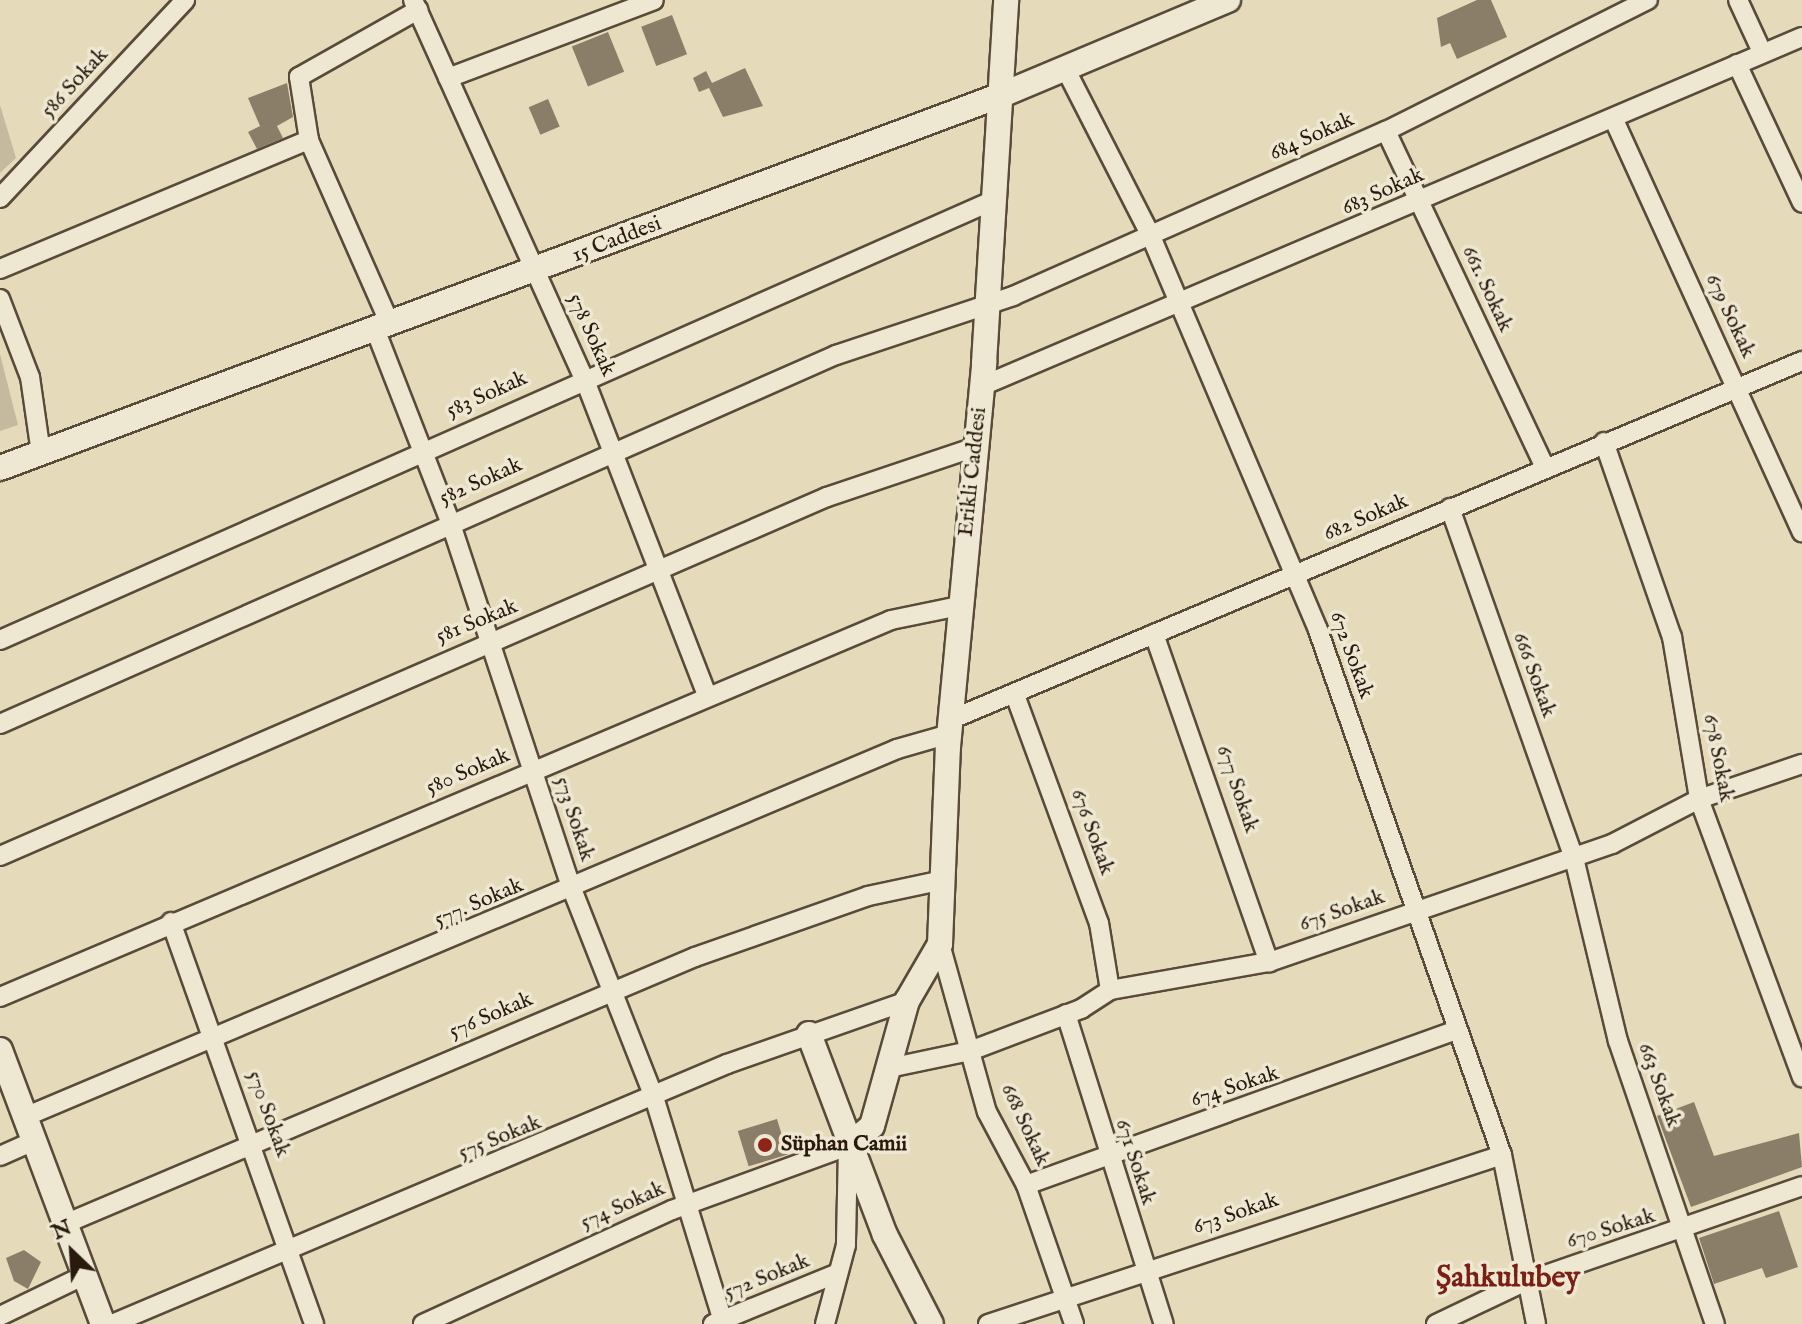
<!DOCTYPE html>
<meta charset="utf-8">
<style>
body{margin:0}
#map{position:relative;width:1802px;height:1324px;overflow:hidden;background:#e5dbbb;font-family:"IM FELL English",serif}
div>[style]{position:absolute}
.green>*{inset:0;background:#c5ba9e}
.building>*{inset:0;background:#8b7e68;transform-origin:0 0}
.roads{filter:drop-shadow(2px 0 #594a39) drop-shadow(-2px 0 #594a39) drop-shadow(0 2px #594a39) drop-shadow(0 -2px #594a39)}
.street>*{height:18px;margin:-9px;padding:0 9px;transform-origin:9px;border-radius:9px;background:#eee8d3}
.secondary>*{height:24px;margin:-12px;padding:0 12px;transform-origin:12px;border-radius:12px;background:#eee8d3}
.dots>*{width:22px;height:22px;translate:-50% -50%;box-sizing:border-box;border:4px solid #eee8d3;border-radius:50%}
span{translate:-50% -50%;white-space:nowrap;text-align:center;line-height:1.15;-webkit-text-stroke:7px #eee8d3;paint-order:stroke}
.street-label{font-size:22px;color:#2a1a0e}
.poi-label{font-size:22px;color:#2a1a0e;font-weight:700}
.left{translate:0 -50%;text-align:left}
.district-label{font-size:30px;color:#7a1f14;font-weight:700}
.north{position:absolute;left:32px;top:1212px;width:80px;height:80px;-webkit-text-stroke:6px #eee8d3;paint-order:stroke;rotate:335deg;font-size:22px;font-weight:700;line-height:32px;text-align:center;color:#2a1a0e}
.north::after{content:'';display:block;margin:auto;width:28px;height:36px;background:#2a1a0e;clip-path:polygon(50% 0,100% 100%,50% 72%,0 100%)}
</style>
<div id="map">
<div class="green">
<div style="clip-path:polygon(0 105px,16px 158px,0 173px)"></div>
<div style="clip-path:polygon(0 354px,18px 425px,0 431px)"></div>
</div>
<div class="building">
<div style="clip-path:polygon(1477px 0,1491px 0,1507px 37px,1457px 59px,1450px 43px,1441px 47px,1437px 18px)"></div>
<div style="left:672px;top:15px;width:42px;height:33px;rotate:69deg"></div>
<div style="left:608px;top:32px;width:43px;height:39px;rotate:68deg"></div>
<div style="clip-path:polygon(745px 68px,763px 106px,723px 117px,709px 88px,699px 92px,693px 78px,706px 71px,712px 83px)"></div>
<div style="clip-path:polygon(287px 83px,293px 117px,277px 126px,283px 138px,257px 149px,248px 132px,260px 126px,248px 98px)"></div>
<div style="left:548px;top:99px;width:30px;height:21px;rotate:67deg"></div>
<div style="clip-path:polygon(1694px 1102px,1714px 1156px,1799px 1133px,1802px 1167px,1691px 1207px,1657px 1116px)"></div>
<div style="left:777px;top:1119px;width:37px;height:41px;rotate:73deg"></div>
<div style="clip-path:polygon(1779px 1211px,1798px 1267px,1766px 1278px,1762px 1268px,1714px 1284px,1699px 1238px)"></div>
<div style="clip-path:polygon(24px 1250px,41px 1262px,28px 1289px,14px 1281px,6px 1258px)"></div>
</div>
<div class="roads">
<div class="street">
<div style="left:413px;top:0;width:415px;rotate:65.7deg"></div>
<div style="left:584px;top:378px;width:342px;rotate:68.8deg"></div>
<div style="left:1738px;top:0;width:57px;rotate:65.2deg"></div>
<div style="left:1737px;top:64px;width:153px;rotate:64.9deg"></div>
<div style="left:1065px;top:68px;width:186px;rotate:62.9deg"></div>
<div style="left:1150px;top:234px;width:430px;rotate:67deg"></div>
<div style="left:1318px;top:630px;width:556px;rotate:70.69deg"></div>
<div style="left:1502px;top:1155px;width:172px;rotate:78.6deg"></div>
<div style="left:448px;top:78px;width:220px;rotate:-20.7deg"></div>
<div style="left:1614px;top:120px;width:453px;rotate:65.5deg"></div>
<div style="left:1386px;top:131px;width:372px;rotate:64.7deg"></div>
<div style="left:0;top:198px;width:271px;rotate:-46.9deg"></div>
<div style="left:0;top:269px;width:335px;rotate:-22.7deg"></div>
<div style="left:0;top:299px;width:84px;rotate:69deg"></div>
<div style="left:30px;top:377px;width:77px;rotate:81.8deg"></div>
<div style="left:390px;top:324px;width:201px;rotate:-113.8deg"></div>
<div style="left:309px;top:140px;width:64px;rotate:-99deg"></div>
<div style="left:299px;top:77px;width:137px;rotate:-29.4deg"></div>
<div style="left:375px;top:329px;width:206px;rotate:68.7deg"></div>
<div style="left:450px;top:521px;width:388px;rotate:71.7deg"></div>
<div style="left:572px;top:889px;width:224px;rotate:68.5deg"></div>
<div style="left:654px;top:1097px;width:238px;rotate:72.9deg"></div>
<div style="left:982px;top:386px;width:891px;rotate:-23.06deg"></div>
<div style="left:1604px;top:442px;width:207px;rotate:70.8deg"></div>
<div style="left:1672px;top:637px;width:164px;rotate:80.5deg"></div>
<div style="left:1699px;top:799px;width:297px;rotate:69.7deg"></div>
<div style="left:1450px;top:508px;width:371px;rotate:70.5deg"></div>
<div style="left:1574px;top:858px;width:188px;rotate:76.5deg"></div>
<div style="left:1618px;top:1041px;width:299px;rotate:71.1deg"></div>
<div style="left:1154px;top:634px;width:348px;rotate:70.7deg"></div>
<div style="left:0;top:640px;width:1089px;rotate:-23.88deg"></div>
<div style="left:1015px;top:695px;width:243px;rotate:69.8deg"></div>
<div style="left:1099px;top:923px;width:68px;rotate:80.7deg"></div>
<div style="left:950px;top:720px;width:925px;rotate:-22.85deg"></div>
<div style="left:0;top:724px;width:914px;rotate:-23.82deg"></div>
<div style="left:836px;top:355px;width:187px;rotate:-18.4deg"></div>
<div style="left:1013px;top:296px;width:408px;rotate:-23.9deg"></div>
<div style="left:1386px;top:131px;width:293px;rotate:-26.6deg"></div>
<div style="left:0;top:856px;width:902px;rotate:-23.47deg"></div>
<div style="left:827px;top:497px;width:157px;rotate:-18.6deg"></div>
<div style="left:171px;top:922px;width:427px;rotate:70.4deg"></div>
<div style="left:940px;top:944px;width:174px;rotate:74.4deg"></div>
<div style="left:987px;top:1112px;width:83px;rotate:61.9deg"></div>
<div style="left:1026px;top:1185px;width:147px;rotate:70.9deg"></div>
<div style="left:0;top:997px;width:967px;rotate:-22.93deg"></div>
<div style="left:891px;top:620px;width:69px;rotate:-11.6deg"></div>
<div style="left:1066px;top:1014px;width:325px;rotate:72.5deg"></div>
<div style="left:889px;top:1068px;width:83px;rotate:-11.9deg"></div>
<div style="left:970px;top:1051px;width:119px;rotate:-20.7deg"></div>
<div style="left:1081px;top:1009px;width:35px;rotate:-33deg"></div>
<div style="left:1110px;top:990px;width:161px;rotate:-10deg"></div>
<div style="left:1269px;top:962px;width:363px;rotate:-19deg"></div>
<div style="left:1612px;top:844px;width:98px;rotate:-27.3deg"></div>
<div style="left:1699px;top:799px;width:109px;rotate:-18.8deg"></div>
<div style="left:27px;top:1116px;width:944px;rotate:-22.87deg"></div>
<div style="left:897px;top:749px;width:54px;rotate:-16.1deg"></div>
<div style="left:0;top:1156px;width:39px;rotate:-24deg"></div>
<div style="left:1026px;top:1185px;width:458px;rotate:-19.8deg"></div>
<div style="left:67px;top:1223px;width:682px;rotate:-22.96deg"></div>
<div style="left:695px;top:957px;width:183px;rotate:-19.4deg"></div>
<div style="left:868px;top:896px;width:77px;rotate:-12deg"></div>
<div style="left:0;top:1316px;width:94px;rotate:-25.8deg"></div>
<div style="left:112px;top:1324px;width:668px;rotate:-22.92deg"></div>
<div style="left:727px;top:1064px;width:191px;rotate:-19.3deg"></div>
<div style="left:423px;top:1324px;width:274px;rotate:-24.6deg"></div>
<div style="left:672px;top:1210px;width:187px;rotate:-20deg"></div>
<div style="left:848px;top:1146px;width:99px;rotate:91.2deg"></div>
<div style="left:846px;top:1245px;width:82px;rotate:104.9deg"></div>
<div style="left:713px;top:1324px;width:135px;rotate:-22.2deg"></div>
<div style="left:988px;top:1324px;width:541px;rotate:-18.2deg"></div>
<div style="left:1436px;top:1324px;width:95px;rotate:-25.5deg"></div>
<div style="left:1522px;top:1283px;width:296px;rotate:-19.1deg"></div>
</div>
<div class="secondary">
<div style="left:0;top:468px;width:1071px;rotate:-20.43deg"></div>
<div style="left:1004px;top:94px;width:243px;rotate:-22.8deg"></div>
<div style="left:809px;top:1034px;width:215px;rotate:69.3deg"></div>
<div style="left:885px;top:1235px;width:100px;rotate:62.7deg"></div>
<div style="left:0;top:1050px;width:293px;rotate:69.4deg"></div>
<div style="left:848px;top:1146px;width:31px;rotate:-40deg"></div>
<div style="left:872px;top:1126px;width:130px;rotate:-74.4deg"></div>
<div style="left:907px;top:1001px;width:66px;rotate:-59.9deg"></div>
<div style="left:940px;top:944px;width:197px;rotate:-87.7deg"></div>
<div style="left:948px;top:747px;width:386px;rotate:-84.6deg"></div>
<div style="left:984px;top:363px;width:364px;rotate:-86.5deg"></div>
</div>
</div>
<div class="dots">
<div style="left:765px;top:1145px;background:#8f2418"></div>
</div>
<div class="street-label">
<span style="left:75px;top:83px;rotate:-47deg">586 Sokak</span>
<span style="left:1312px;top:137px;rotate:-24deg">684 Sokak</span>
<span style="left:1383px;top:192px;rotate:-24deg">683 Sokak</span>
<span style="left:617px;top:240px;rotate:-21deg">15 Caddesi</span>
<span style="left:1487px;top:289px;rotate:65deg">661. Sokak</span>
<span style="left:1730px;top:316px;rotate:65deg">679 Sokak</span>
<span style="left:591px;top:335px;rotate:66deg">578 Sokak</span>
<span style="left:487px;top:395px;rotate:-24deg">583 Sokak</span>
<span style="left:973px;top:472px;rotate:-84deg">Erikli Caddesi</span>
<span style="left:481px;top:482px;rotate:-24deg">582 Sokak</span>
<span style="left:1366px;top:518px;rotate:-23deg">682 Sokak</span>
<span style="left:477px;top:622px;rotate:-22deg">581 Sokak</span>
<span style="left:1351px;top:655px;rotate:70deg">672 Sokak</span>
<span style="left:1534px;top:675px;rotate:70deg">666 Sokak</span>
<span style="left:1718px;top:758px;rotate:79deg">678 Sokak</span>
<span style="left:468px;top:772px;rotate:-23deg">580 Sokak</span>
<span style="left:1237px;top:789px;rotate:71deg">677 Sokak</span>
<span style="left:574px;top:819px;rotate:72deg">573 Sokak</span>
<span style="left:1092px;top:832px;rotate:70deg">676 Sokak</span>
<span style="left:479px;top:903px;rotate:-23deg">577. Sokak</span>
<span style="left:1342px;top:911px;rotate:-19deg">675 Sokak</span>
<span style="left:491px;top:1016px;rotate:-23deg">576 Sokak</span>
<span style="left:1659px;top:1085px;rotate:70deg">663 Sokak</span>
<span style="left:1235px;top:1087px;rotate:-18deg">674 Sokak</span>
<span style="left:268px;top:1114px;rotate:70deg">570 Sokak</span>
<span style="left:1025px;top:1125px;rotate:65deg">668 Sokak</span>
<span style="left:500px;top:1138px;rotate:-22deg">575 Sokak</span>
<span style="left:1135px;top:1162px;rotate:72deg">671 Sokak</span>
<span style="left:623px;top:1206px;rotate:-24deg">574 Sokak</span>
<span style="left:1236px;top:1214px;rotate:-19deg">673 Sokak</span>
<span style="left:1611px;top:1229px;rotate:-17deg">670 Sokak</span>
<span style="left:767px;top:1277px;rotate:-22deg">572 Sokak</span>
</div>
<div class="poi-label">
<span class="left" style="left:781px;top:1145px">Süphan Camii</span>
</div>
<div class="district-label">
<span style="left:1508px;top:1278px">Şahkulubey</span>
</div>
<div class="north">N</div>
</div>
